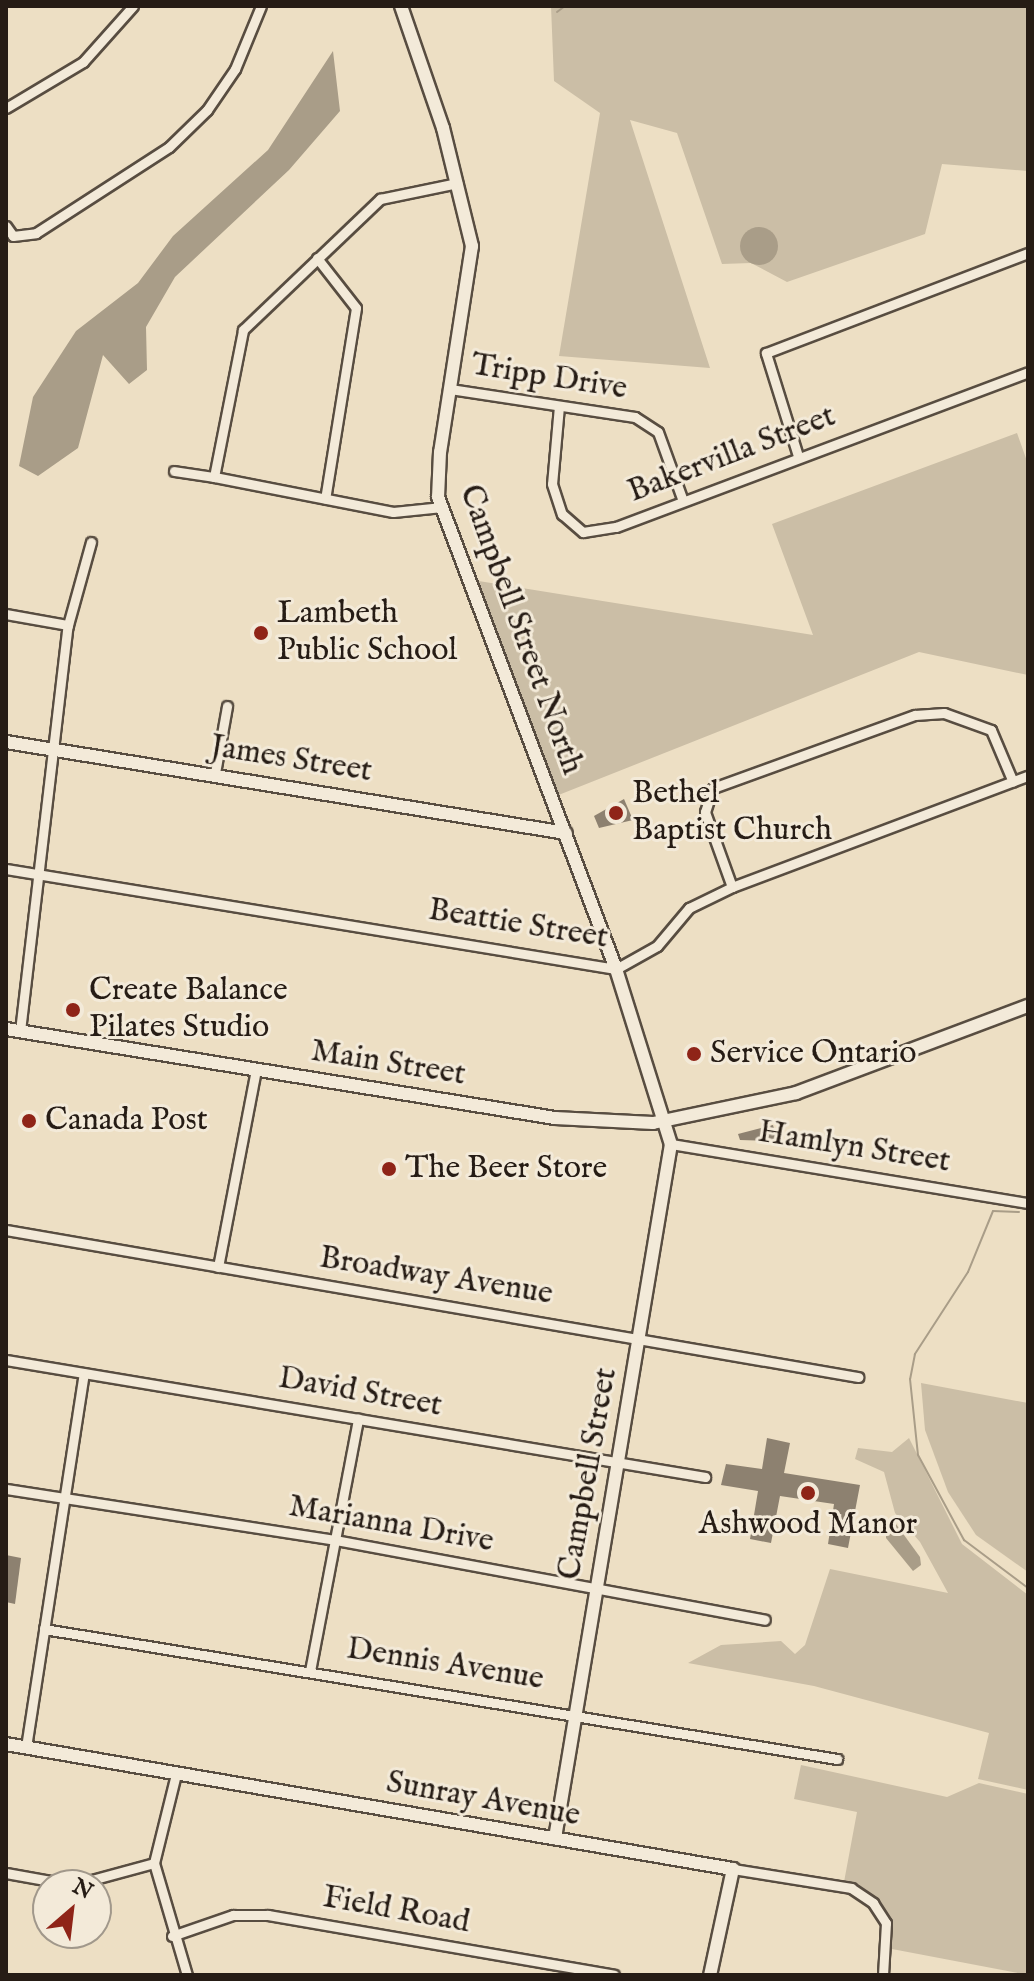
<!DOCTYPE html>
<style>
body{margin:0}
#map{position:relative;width:1034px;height:1981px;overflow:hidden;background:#eddfc4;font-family:"IM FELL English",serif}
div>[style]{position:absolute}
.green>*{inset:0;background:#cbbea6}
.water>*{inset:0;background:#a99d88}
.round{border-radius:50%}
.stream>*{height:2px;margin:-1px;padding:0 1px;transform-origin:1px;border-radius:1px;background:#a99d88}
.building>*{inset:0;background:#8d8170}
.roads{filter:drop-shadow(2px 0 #584d41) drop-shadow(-2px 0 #584d41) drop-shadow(0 2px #584d41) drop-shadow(0 -2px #584d41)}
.street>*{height:9px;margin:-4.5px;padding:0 4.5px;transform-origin:4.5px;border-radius:4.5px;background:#f3ead9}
.secondary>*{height:12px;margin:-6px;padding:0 6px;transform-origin:6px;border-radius:6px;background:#f3ead9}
.dots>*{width:22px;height:22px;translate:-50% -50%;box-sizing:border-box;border:4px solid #f3ead9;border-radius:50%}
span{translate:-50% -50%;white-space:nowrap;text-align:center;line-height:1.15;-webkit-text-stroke:6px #f3ead9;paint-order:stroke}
.street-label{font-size:32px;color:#261c15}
.poi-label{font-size:32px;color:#261c15}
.left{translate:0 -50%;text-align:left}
.frame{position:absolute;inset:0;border:8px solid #261c15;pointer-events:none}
.north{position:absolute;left:32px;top:1869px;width:80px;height:80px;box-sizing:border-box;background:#f3ead9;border:2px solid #a1988b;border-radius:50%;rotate:28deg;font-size:22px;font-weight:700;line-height:32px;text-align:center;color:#261c15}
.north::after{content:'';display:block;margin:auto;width:28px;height:36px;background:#8f2418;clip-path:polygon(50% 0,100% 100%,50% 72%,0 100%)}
</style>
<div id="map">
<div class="green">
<div style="clip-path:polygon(551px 6px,1028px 6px,1028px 171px,942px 164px,925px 234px,787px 282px,751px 263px,722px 264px,677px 133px,630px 120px,710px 368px,559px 356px,600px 113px,554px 81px)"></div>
<div style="clip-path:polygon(1017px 433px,1028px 464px,1028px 675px,919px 652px,546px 800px,466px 579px,813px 635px,772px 524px)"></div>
<div style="clip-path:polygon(921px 1383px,1028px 1403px,1028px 1572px,976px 1535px,948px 1492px,925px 1430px)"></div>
<div style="clip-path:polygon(909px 1438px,962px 1544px,1028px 1595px,1028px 1790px,978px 1779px,989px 1733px,814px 1686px,688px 1663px,721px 1645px,781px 1641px,795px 1654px,805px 1645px,830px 1569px,948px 1593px,920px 1542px,895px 1513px,884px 1472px,855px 1459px,858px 1448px,892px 1452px)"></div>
<div style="clip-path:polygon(801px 1765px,947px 1797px,979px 1783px,1028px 1794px,1028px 1975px,892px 1949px,885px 1920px,862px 1890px,844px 1882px,857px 1812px,794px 1799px)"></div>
</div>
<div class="water">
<div style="clip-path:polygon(333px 51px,340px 111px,289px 170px,175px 277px,146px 327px,147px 370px,129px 384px,103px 355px,78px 448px,38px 476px,19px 466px,33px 397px,76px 331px,138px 283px,173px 236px,268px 150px)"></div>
<div class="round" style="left:740px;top:227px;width:38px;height:38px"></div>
<div style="clip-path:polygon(896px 1524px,920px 1557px,921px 1565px,913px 1571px,886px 1538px,886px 1527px)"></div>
</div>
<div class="stream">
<div style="left:557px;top:12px;width:10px;rotate:-37deg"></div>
<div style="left:1019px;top:1212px;width:26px;rotate:-178deg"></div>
<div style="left:993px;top:1211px;width:66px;rotate:112.3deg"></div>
<div style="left:968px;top:1272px;width:98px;rotate:122.9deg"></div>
<div style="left:915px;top:1354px;width:25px;rotate:101deg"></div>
<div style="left:910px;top:1379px;width:76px;rotate:84deg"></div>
<div style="left:918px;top:1455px;width:97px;rotate:61.6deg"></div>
<div style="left:964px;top:1540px;width:80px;rotate:36.9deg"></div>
</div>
<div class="building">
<div style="clip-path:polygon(624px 799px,633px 820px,599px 828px,594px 816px)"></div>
<div style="clip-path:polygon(773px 1125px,777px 1141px,740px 1140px,738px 1134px)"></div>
<div style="clip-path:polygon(767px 1438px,790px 1443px,784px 1473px,860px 1485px,848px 1548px,828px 1544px,834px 1504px,780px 1496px,771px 1543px,750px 1539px,758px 1491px,721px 1485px,726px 1464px,762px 1469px)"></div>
<div style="clip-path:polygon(6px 1555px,21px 1558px,15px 1604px,6px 1602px)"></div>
</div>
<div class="roads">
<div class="street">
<div style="left:6px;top:108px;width:90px;rotate:-30.9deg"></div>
<div style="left:83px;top:62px;width:75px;rotate:-48.2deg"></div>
<div style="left:6px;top:226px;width:12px;rotate:55deg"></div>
<div style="left:13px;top:236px;width:23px;rotate:-7deg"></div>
<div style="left:36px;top:233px;width:158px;rotate:-32.9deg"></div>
<div style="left:169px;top:147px;width:53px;rotate:-44.2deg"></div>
<div style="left:207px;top:110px;width:50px;rotate:-55.7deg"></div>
<div style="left:235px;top:69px;width:68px;rotate:-67.6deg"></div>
<div style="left:317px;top:258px;width:63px;rotate:52deg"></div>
<div style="left:356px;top:308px;width:193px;rotate:99.2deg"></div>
<div style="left:450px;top:389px;width:187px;rotate:8.6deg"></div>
<div style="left:635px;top:417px;width:27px;rotate:33deg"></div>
<div style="left:658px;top:432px;width:73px;rotate:70.1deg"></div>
<div style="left:559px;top:406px;width:78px;rotate:95.1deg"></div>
<div style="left:552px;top:484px;width:32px;rotate:72deg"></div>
<div style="left:562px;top:514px;width:28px;rotate:41deg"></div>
<div style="left:583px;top:532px;width:33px;rotate:-9deg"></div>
<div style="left:616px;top:527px;width:440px;rotate:-20.6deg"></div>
<div style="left:798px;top:456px;width:108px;rotate:-107.3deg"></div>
<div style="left:766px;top:353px;width:280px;rotate:-20.9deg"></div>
<div style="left:174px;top:471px;width:40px;rotate:8.5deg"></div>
<div style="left:442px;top:507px;width:49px;rotate:174.2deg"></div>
<div style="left:393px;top:512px;width:182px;rotate:-168.9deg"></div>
<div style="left:214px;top:477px;width:150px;rotate:-78.8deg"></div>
<div style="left:243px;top:330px;width:190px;rotate:-43.7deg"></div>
<div style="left:380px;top:199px;width:79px;rotate:-11.7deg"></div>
<div style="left:6px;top:614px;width:63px;rotate:10.1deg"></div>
<div style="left:215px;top:773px;width:68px;rotate:-79.8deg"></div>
<div style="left:6px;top:869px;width:618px;rotate:9.31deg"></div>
<div style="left:616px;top:969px;width:47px;rotate:-29.3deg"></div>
<div style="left:657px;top:946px;width:50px;rotate:-49.9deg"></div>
<div style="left:689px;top:908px;width:48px;rotate:-26deg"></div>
<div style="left:732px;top:887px;width:316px;rotate:-20.6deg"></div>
<div style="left:732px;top:887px;width:80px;rotate:-109.8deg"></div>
<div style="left:705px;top:812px;width:25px;rotate:-72deg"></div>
<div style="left:713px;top:788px;width:215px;rotate:-19.9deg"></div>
<div style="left:915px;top:715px;width:29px;rotate:-4deg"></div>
<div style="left:944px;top:713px;width:50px;rotate:19.9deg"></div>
<div style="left:991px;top:730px;width:56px;rotate:67.1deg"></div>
<div style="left:20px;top:1031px;width:409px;rotate:-83.3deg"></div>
<div style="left:68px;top:625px;width:86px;rotate:-74.5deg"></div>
<div style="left:671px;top:1144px;width:362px;rotate:9.4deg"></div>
<div style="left:6px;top:1230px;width:865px;rotate:9.79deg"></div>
<div style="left:218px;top:1267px;width:202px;rotate:-79.1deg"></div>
<div style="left:6px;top:1360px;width:709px;rotate:9.5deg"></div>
<div style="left:6px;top:1489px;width:333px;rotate:8.8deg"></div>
<div style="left:335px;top:1540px;width:437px;rotate:10.5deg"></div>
<div style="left:44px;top:1629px;width:804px;rotate:9.31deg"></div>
<div style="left:310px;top:1671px;width:257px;rotate:-79.2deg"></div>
<div style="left:26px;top:1747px;width:378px;rotate:-81.2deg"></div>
<div style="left:176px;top:1774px;width:92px;rotate:103.9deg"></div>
<div style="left:154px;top:1863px;width:117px;rotate:73.6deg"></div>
<div style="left:733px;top:1869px;width:120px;rotate:9.1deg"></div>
<div style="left:851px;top:1888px;width:27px;rotate:34deg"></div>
<div style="left:873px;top:1903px;width:24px;rotate:57deg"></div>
<div style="left:886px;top:1923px;width:52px;rotate:93.3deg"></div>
<div style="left:6px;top:1873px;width:68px;rotate:10.2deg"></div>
<div style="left:73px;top:1885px;width:84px;rotate:-15.2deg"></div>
<div style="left:172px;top:1936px;width:65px;rotate:-19deg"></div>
<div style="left:233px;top:1915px;width:35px"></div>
<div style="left:268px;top:1915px;width:351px;rotate:9.8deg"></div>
</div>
<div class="secondary">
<div style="left:401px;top:6px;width:129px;rotate:71deg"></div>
<div style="left:443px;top:128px;width:122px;rotate:76.2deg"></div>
<div style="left:472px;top:246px;width:208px;rotate:98.8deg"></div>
<div style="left:440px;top:452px;width:45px;rotate:92.5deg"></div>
<div style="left:438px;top:497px;width:504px;rotate:69.34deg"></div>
<div style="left:616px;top:969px;width:183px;rotate:72.6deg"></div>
<div style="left:671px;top:1144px;width:704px;rotate:99.49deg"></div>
<div style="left:6px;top:742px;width:567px;rotate:9.23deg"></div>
<div style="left:6px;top:1029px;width:556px;rotate:9.21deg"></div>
<div style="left:555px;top:1118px;width:98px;rotate:2.9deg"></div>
<div style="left:653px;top:1123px;width:146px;rotate:-11.8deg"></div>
<div style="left:796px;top:1093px;width:248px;rotate:-20.6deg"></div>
<div style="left:6px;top:1744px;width:738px;rotate:9.76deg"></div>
<div style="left:733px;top:1869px;width:108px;rotate:102.2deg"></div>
</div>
</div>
<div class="dots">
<div style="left:261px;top:633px;background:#8f2418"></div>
<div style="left:616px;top:813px;background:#8f2418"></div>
<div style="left:73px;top:1010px;background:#8f2418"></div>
<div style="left:694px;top:1054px;background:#8f2418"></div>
<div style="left:29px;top:1121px;background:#8f2418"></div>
<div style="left:389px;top:1169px;background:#8f2418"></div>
<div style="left:808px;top:1493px;background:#8f2418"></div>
</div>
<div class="street-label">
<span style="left:549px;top:378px;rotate:9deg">Tripp Drive</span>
<span style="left:732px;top:455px;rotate:-21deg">Bakervilla Street</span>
<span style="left:520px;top:630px;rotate:70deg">Campbell Street North</span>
<span style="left:291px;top:760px;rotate:9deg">James Street</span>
<span style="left:518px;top:925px;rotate:9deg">Beattie Street</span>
<span style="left:388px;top:1064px;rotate:9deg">Main Street</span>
<span style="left:854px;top:1148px;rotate:9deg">Hamlyn Street</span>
<span style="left:436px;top:1277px;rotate:9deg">Broadway Avenue</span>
<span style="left:360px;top:1393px;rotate:10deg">David Street</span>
<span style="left:589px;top:1474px;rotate:-80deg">Campbell Street</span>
<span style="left:391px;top:1525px;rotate:10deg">Marianna Drive</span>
<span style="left:445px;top:1665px;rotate:9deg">Dennis Avenue</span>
<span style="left:483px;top:1800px;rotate:10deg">Sunray Avenue</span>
<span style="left:396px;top:1911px;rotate:10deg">Field Road</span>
</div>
<div class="poi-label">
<span class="left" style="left:277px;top:633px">Lambeth<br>Public School</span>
<span class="left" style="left:632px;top:813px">Bethel<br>Baptist Church</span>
<span class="left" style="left:89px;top:1010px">Create Balance<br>Pilates Studio</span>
<span class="left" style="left:710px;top:1054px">Service Ontario</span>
<span class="left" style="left:45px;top:1121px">Canada Post</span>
<span class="left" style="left:405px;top:1169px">The Beer Store</span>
<span style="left:808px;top:1525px">Ashwood Manor</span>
</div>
<div class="frame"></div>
<div class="north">N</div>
</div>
